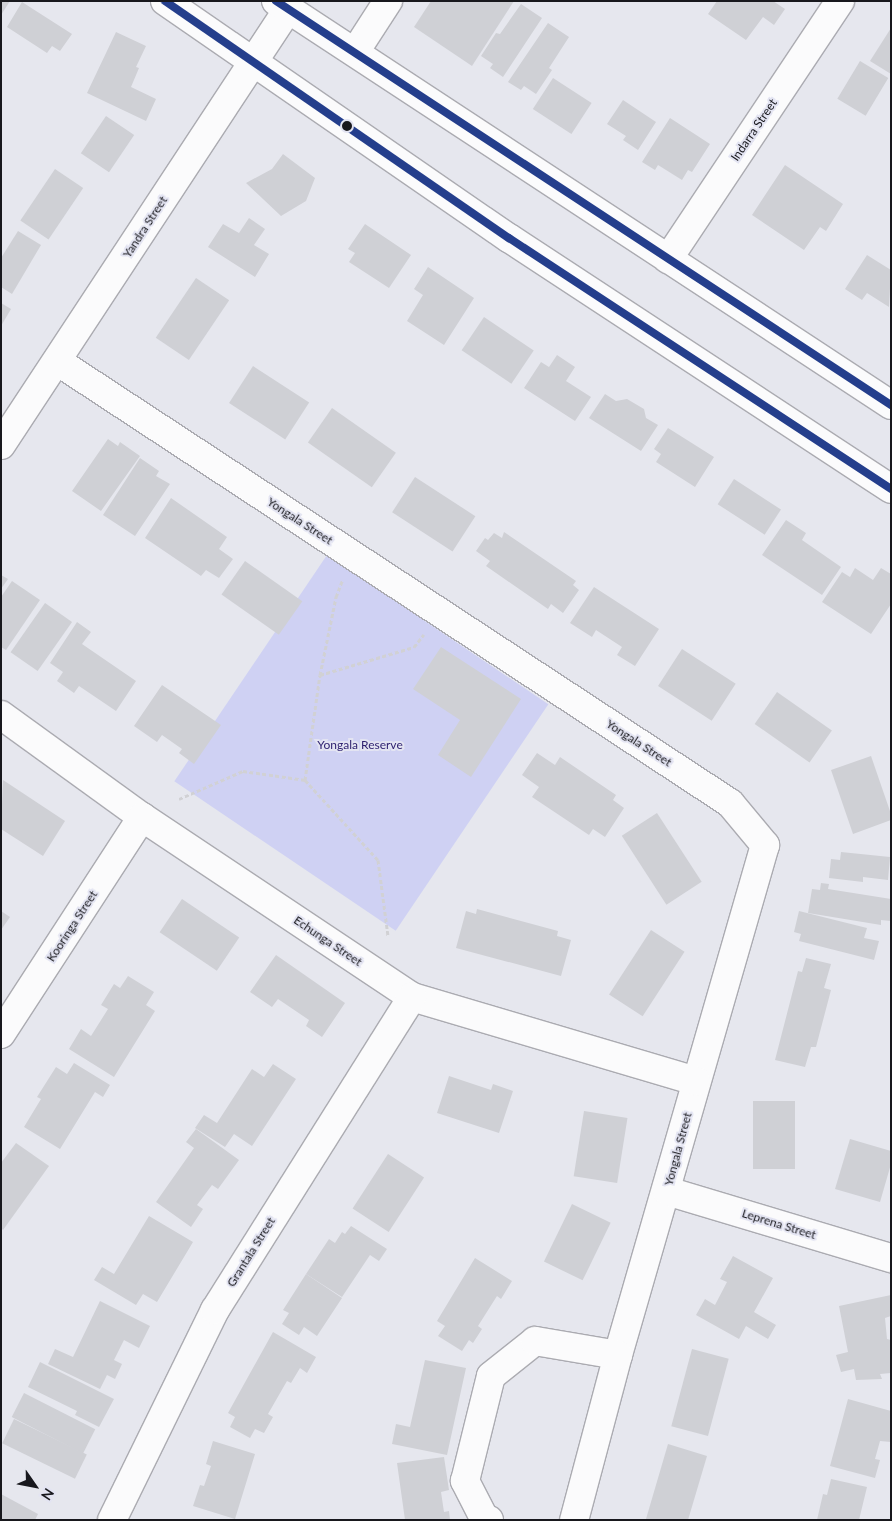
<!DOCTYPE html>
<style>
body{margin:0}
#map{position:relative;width:892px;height:1521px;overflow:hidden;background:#e6e7ee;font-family:Lato,sans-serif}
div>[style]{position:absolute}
.green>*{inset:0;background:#cfd1f3;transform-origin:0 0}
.building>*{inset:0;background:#cfd0d5;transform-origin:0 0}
.path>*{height:3px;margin-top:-1.5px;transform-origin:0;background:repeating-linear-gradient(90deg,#d1d1d4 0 4px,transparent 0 6.5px)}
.roads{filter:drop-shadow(1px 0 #ababb1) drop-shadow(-1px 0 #ababb1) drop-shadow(0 1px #ababb1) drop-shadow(0 -1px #ababb1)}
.minor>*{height:28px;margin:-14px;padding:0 14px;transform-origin:14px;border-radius:14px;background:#fbfbfc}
.highway>*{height:28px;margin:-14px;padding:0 14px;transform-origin:14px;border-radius:14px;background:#fbfbfc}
.bus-1>*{height:8px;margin:-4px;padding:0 4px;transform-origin:4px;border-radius:4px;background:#243e8c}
.dots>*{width:14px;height:14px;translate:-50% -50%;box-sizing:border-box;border:2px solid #e3e4f2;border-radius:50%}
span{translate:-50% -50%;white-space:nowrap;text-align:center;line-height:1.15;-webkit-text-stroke:4px #e3e4f2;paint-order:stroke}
.street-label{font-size:12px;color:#18181d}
.park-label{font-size:12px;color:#2c1f6e}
.frame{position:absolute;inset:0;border:2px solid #18181d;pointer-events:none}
.north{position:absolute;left:10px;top:1461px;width:50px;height:50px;-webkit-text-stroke:4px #e3e4f2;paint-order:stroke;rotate:123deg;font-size:14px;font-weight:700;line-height:20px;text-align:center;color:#18181d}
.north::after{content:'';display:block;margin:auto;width:18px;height:22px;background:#18181d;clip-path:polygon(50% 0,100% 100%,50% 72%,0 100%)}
</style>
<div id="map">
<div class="green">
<div style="left:327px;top:555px;width:267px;height:273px;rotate:34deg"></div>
</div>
<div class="building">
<div style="clip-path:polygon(1px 1px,10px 1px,1px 15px)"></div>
<div style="clip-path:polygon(431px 1px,514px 1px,472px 66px,414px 27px)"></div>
<div style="clip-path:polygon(717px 1px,773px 1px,785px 9px,774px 25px,763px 17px,746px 40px,708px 14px)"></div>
<div style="clip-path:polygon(22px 2px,72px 34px,60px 51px,52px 46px,47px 53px,7px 27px)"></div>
<div style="clip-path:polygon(521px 4px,542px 18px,503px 77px,490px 68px,493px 64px,481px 56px,496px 33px,500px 34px)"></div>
<div style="clip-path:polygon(548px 23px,569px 37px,549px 68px,552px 70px,536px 94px,524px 86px,521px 90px,508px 82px)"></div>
<div style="clip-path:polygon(891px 28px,891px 74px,870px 61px)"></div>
<div style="clip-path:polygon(116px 32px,146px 46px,136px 67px,139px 68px,131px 87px,156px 99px,146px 121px,87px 93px)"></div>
<div style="left:860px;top:61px;width:33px;height:44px;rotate:31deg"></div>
<div style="left:553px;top:78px;width:46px;height:37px;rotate:33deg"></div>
<div style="clip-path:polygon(623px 100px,656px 122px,638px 150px,623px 140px,626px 136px,607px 124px)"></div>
<div style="left:106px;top:116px;width:34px;height:45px;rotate:34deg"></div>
<div style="clip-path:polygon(670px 118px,710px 144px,692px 172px,688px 170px,682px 180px,658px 165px,655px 170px,642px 162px)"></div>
<div style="clip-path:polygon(283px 154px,315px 178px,306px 201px,281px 216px,246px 183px,272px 169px)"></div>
<div style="clip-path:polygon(785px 165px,843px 204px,826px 231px,820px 227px,804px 250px,752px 215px)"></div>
<div style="left:55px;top:169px;width:34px;height:62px;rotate:34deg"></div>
<div style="clip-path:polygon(249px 218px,265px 229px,254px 245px,269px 254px,255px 277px,208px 247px,223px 224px,239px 233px)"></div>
<div style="clip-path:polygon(365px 224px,411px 255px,389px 288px,349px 262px,355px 253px,348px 249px)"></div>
<div style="clip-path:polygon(18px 231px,41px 245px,12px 294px,1px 287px,1px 258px)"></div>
<div style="clip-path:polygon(867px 255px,891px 270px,889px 307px,867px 293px,862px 300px,845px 289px)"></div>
<div style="clip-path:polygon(428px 267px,474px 298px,444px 345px,407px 321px,423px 295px,414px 289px)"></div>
<div style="left:196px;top:278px;width:40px;height:72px;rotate:34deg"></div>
<div style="clip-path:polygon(1px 303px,11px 309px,1px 326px)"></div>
<div style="left:484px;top:317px;width:60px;height:40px;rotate:34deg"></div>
<div style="clip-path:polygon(557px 355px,575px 367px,566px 381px,591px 397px,575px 421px,524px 388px,541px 362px,549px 367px)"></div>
<div style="left:253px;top:366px;width:67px;height:44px;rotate:33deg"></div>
<div style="clip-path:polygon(605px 394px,616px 401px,627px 399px,644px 409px,646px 418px,658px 425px,641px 451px,589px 418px)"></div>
<div style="left:332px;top:408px;width:78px;height:42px;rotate:35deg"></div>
<div style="clip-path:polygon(668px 428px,714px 457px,695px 487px,656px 462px,661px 454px,654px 449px)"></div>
<div style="clip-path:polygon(108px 439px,118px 446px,120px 442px,140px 456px,101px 511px,72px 491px)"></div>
<div style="clip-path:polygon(140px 458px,159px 471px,156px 476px,170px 484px,135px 536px,103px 515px)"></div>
<div style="left:415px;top:477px;width:72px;height:42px;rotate:33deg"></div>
<div style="left:734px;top:479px;width:56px;height:30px;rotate:33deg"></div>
<div style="clip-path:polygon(171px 498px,227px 537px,219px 549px,233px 559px,219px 578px,206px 570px,201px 576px,145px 538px)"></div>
<div style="clip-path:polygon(786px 520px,806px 533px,802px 540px,841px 567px,822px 595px,762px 555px)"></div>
<div style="clip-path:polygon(504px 532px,576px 581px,573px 585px,579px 590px,563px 613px,551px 604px,548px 609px,486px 566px,490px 561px,476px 551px,485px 538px,488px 540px,494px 533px,502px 538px)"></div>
<div style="left:245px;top:561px;width:70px;height:41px;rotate:35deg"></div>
<div style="clip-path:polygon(855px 568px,873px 580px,881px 568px,891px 574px,891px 604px,871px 634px,822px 602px,842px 572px,850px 577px)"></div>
<div style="clip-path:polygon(1px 575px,8px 579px,1px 589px)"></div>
<div style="clip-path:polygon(12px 581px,40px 600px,6px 650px,1px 647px,1px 597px)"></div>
<div style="clip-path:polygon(594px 587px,659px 629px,635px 666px,617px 655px,622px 647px,596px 630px,592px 637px,570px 623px)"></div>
<div style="left:45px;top:603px;width:33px;height:60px;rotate:35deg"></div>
<div style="clip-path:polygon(77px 622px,91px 632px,82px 644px,136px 681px,116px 711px,79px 686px,74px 693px,57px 681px,63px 672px,50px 663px)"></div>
<div style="clip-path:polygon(441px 647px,521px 699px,471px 777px,438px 755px,460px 720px,413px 689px)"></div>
<div style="left:682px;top:649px;width:64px;height:44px;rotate:33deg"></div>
<div style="clip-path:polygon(162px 685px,221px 725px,194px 764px,179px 753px,182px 749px,162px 735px,157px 742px,134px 726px)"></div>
<div style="left:777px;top:692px;width:67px;height:39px;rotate:35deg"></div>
<div style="clip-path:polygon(537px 753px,555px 765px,560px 757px,616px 795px,613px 800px,624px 808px,605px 837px,593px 829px,589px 835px,532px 797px,539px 787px,522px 775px)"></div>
<div style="clip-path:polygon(871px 756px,891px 814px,891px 820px,853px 834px,831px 770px)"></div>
<div style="clip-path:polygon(3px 780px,65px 821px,43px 856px,1px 829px)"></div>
<div style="left:657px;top:813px;width:82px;height:42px;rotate:57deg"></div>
<div style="clip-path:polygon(841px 852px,890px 857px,888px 880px,863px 877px,863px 882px,829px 878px,831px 859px,840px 860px)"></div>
<div style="clip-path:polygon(821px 883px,829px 884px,828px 889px,891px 899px,891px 921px,881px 920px,881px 925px,808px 913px,812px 889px,820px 890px)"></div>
<div style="left:182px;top:899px;width:69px;height:40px;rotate:34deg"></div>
<div style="clip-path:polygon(477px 909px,558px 931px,557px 936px,571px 940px,561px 976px,456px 948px,466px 911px,476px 914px)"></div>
<div style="clip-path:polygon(1px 911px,10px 917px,1px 930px)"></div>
<div style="clip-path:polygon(799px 911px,867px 928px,864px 938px,879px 941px,874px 960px,799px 941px,801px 934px,794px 932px)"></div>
<div style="left:651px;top:930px;width:40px;height:77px;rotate:33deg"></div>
<div style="clip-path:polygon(276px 955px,345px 1003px,322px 1037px,306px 1026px,309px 1020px,278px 999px,272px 1007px,250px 992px)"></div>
<div style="clip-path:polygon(806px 958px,831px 964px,824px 988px,831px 990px,816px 1047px,811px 1047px,805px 1067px,775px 1060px,798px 971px,802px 972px)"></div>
<div style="clip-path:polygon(128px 976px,154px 992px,146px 1005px,155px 1011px,114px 1077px,69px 1049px,81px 1029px,91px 1036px,108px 1009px,101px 1005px,114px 984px,120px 988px)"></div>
<div style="clip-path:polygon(74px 1063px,110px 1085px,103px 1097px,95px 1092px,60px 1149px,24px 1127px,41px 1099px,37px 1097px,56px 1067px,67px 1074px)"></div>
<div style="clip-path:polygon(273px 1064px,296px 1079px,252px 1146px,234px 1134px,225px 1147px,195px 1128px,204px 1115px,217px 1123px,252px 1069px,264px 1077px)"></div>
<div style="clip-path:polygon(449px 1076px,491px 1090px,493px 1084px,513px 1091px,499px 1133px,437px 1113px)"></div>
<div style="left:753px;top:1101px;width:42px;height:68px"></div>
<div style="left:584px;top:1111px;width:44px;height:66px;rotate:9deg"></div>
<div style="clip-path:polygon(196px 1129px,239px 1160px,218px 1189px,212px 1185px,197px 1205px,203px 1209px,191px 1227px,156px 1202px,194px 1148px,186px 1142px)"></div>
<div style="clip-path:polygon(850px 1139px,891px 1151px,891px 1164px,880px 1202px,835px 1189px)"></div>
<div style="clip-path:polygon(16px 1143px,49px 1166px,3px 1230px,1px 1228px,1px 1163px)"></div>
<div style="left:388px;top:1154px;width:43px;height:65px;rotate:33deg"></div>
<div style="left:572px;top:1204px;width:43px;height:64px;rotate:26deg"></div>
<div style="clip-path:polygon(149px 1216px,193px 1242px,157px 1302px,143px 1294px,136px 1305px,94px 1280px,102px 1267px,114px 1274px)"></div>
<div style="clip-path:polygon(351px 1226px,387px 1249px,379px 1261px,370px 1255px,342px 1297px,306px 1274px,329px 1239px,335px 1243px,342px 1232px,345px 1234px)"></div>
<div style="clip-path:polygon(733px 1256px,773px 1278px,754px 1312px,776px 1325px,768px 1339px,746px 1326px,739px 1339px,696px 1315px,705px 1299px,715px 1305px,727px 1282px,720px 1279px)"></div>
<div style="clip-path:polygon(475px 1258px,512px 1281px,501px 1299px,497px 1296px,478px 1326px,482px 1329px,473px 1343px,469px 1340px,462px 1351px,438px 1336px,445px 1326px,437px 1321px)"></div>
<div style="clip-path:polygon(306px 1274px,342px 1298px,317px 1336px,304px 1327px,299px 1335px,282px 1324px,289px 1313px,283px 1310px)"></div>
<div style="clip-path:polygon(891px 1295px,891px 1316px,885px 1318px,887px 1339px,891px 1340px,891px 1373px,880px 1374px,882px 1379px,856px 1380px,854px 1369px,841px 1372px,836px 1355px,848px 1352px,839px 1306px)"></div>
<div style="clip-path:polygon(100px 1301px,150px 1326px,139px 1348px,124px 1340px,114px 1360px,122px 1364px,115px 1379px,107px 1375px,100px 1389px,48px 1364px,55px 1349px,73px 1357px)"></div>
<div style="clip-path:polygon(273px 1332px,316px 1357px,307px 1373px,300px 1368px,291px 1383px,287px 1381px,268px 1414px,273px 1417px,264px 1433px,255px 1429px,250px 1438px,230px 1427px,235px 1417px,228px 1413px)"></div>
<div style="left:692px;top:1349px;width:38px;height:80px;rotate:15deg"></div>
<div style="clip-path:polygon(425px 1360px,466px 1368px,447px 1455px,392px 1444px,396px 1424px,410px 1427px)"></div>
<div style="clip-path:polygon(40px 1362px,114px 1399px,99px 1427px,75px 1415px,77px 1411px,28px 1387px)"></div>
<div style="left:24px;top:1393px;width:80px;height:27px;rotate:27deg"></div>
<div style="clip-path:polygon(848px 1399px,891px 1411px,891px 1442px,880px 1441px,875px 1459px,880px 1460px,875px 1478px,830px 1466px)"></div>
<div style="left:14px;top:1419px;width:81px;height:27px;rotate:26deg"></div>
<div style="clip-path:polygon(213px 1441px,255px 1454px,235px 1519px,193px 1506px,200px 1485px,204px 1486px,211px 1466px,206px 1464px)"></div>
<div style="clip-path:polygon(668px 1444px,707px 1456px,688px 1520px,646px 1519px)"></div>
<div style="clip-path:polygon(444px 1457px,449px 1490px,441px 1492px,444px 1512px,449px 1511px,450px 1520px,405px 1520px,397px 1463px)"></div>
<div style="clip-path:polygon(831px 1479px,867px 1487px,859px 1520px,817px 1520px,823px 1494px,827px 1495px)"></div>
<div style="clip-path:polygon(1px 1494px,38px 1514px,35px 1520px,1px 1520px)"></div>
</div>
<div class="path">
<div style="left:320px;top:675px;width:98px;rotate:-16.6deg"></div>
<div style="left:414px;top:647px;width:16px;rotate:-52deg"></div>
<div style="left:305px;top:780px;width:106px;rotate:-81.9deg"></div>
<div style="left:320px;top:675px;width:80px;rotate:-78.4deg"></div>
<div style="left:336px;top:597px;width:19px;rotate:-69deg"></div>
<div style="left:179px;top:799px;width:70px;rotate:-23.6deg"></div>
<div style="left:243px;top:771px;width:63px;rotate:8.3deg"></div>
<div style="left:305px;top:780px;width:108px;rotate:47.6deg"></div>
<div style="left:378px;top:860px;width:77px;rotate:82.5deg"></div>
</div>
<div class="roads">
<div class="minor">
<div style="left:355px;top:52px;width:61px;rotate:-57.1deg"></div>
<div style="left:668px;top:259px;width:310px;rotate:-56.3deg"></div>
<div style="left:57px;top:361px;width:805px;rotate:33.3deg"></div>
<div style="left:730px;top:803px;width:55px;rotate:50.2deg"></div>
<div style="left:765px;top:845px;width:531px;rotate:106.08deg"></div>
<div style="left:618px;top:1355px;width:171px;rotate:104.9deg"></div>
<div style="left:1px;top:445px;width:522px;rotate:-56.64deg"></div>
<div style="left:1px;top:715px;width:174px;rotate:35.9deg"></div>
<div style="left:142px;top:817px;width:324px;rotate:33.7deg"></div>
<div style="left:412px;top:997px;width:296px;rotate:16.5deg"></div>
<div style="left:1px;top:1034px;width:259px;rotate:-57deg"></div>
<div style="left:667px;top:1191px;width:234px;rotate:16.7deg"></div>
<div style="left:112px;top:1520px;width:234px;rotate:-63.9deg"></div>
<div style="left:215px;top:1310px;width:370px;rotate:-57.8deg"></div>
<div style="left:489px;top:1520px;width:5px;rotate:-158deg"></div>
<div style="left:484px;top:1518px;width:42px;rotate:-117.2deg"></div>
<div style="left:465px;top:1481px;width:108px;rotate:-76.1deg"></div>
<div style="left:491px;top:1376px;width:56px;rotate:-38.5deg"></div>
<div style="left:535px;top:1341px;width:84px;rotate:9.6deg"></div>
</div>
<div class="highway">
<div style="left:165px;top:1px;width:418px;rotate:34.6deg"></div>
<div style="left:509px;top:238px;width:457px;rotate:33.3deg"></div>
<div style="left:276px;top:1px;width:736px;rotate:33.3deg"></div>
</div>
</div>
<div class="bus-1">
<div style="left:165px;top:1px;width:418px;rotate:34.6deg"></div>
<div style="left:509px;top:238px;width:457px;rotate:33.3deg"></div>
<div style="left:276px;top:1px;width:736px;rotate:33.3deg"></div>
</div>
<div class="dots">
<div style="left:347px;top:126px;background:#18181d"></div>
</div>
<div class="street-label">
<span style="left:754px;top:130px;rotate:-56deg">Indarra Street</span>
<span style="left:145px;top:227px;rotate:-57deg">Yandra Street</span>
<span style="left:300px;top:521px;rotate:33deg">Yongala Street</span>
<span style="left:639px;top:743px;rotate:33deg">Yongala Street</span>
<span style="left:72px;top:926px;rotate:-57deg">Kooringa Street</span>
<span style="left:328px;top:941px;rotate:34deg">Echunga Street</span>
<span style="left:678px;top:1149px;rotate:-75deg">Yongala Street</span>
<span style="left:779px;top:1224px;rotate:17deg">Leprena Street</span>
<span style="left:251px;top:1252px;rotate:-58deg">Grantala Street</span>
</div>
<div class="park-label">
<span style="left:360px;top:745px">Yongala Reserve</span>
</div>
<div class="frame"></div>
<div class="north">N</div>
</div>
